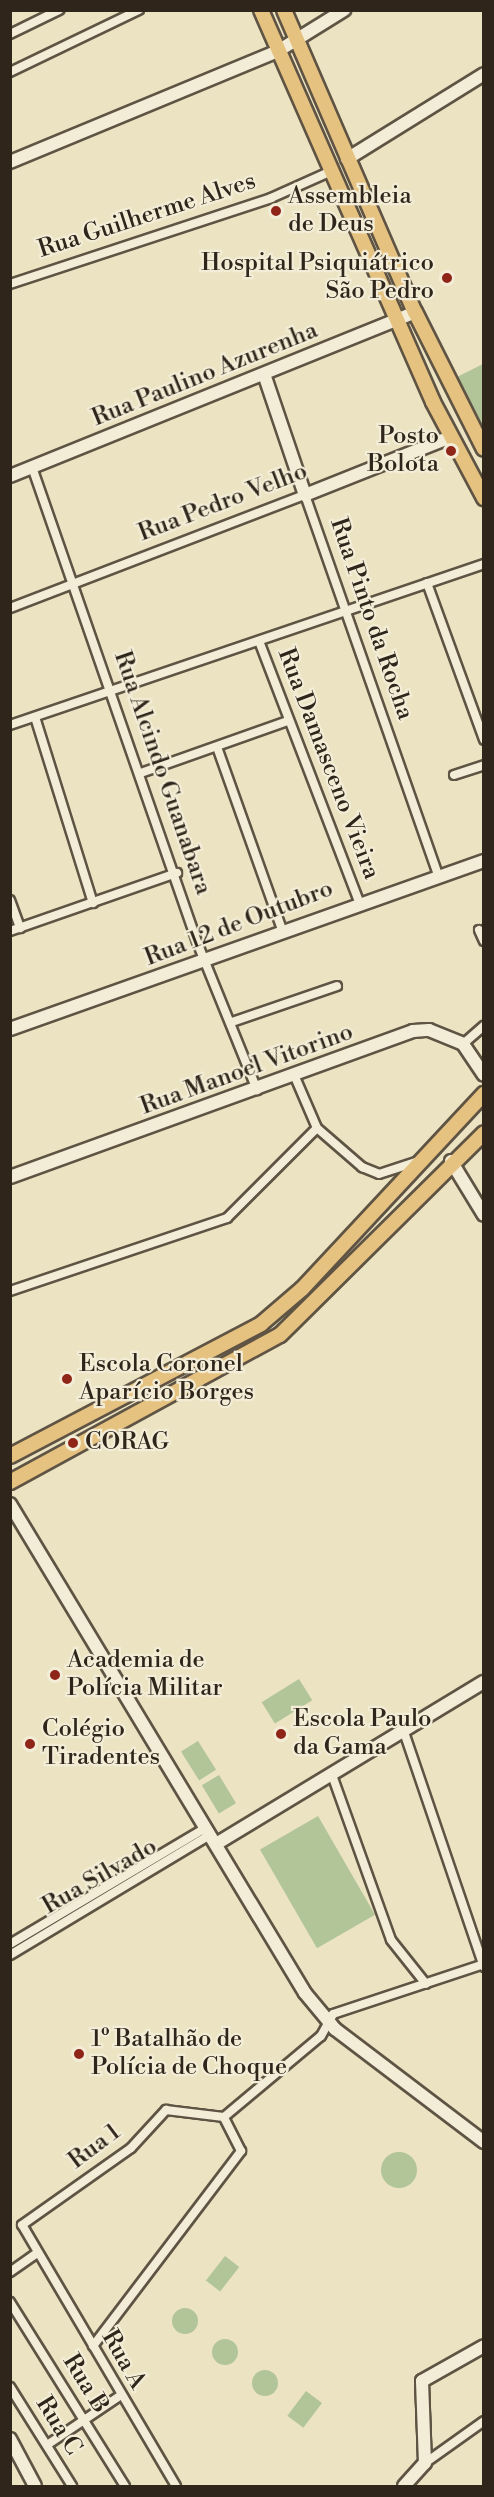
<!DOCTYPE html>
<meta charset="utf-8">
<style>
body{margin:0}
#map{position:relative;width:494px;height:2497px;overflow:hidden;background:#ece3c2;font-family:"Libre Bodoni",serif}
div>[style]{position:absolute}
.green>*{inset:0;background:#b1c598;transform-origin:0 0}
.round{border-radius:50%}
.roads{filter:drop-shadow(2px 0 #5f5444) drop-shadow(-2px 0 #5f5444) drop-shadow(0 2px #5f5444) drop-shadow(0 -2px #5f5444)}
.street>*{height:8px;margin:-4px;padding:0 4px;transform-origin:4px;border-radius:4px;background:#f3edd7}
.secondary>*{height:12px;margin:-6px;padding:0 6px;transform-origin:6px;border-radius:6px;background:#f3edd7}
.primary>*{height:14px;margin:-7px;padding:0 7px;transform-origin:7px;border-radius:7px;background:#e6c281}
.dots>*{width:16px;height:16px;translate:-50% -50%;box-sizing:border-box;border:3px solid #f3edd7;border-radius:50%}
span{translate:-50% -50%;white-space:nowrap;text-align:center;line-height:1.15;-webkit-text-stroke:4.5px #f3edd7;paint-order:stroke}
.poi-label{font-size:24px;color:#30251a}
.left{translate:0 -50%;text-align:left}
.right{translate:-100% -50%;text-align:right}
.street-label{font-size:24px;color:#30251a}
.frame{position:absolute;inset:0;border:12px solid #30251a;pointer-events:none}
</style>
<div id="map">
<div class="green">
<div style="clip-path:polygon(483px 364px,483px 426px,457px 377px)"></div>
<div style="left:299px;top:1679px;width:25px;height:44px;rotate:58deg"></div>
<div style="left:198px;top:1741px;width:34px;height:20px;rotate:58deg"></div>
<div style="left:219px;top:1775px;width:33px;height:20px;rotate:59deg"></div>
<div style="left:318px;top:1816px;width:114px;height:67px;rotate:60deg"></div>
<div class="round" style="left:381px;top:2152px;width:36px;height:36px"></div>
<div style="left:225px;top:2256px;width:18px;height:31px;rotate:38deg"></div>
<div class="round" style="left:172px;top:2308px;width:26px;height:26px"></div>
<div class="round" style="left:212px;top:2339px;width:26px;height:26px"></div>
<div class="round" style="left:252px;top:2370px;width:26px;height:26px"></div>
<div style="left:306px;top:2391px;width:20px;height:31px;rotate:37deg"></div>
</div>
<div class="roads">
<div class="street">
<div style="left:10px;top:34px;width:55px;rotate:-26.1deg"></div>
<div style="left:10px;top:72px;width:143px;rotate:-25.7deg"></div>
<div style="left:10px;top:284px;width:275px;rotate:-18.2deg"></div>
<div style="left:271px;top:198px;width:64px;rotate:-24.1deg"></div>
<div style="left:32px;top:467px;width:503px;rotate:70.84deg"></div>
<div style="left:197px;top:942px;width:160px;rotate:67.9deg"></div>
<div style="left:427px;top:583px;width:167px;rotate:70deg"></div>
<div style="left:10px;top:608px;width:316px;rotate:-21deg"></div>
<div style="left:305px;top:495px;width:405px;rotate:70.7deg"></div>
<div style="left:259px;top:641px;width:279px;rotate:69deg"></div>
<div style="left:35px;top:717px;width:195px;rotate:72.7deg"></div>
<div style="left:10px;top:725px;width:501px;rotate:-18.76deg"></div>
<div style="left:217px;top:747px;width:196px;rotate:70.4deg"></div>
<div style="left:141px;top:773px;width:156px;rotate:-19.5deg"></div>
<div style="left:454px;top:775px;width:32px;rotate:-18deg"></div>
<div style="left:10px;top:900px;width:30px;rotate:70deg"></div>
<div style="left:479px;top:930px;width:12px;rotate:66deg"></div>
<div style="left:10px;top:931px;width:177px;rotate:-19.2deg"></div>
<div style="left:232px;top:1022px;width:111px;rotate:-18.9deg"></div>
<div style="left:463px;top:1044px;width:28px;rotate:-41deg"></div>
<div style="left:295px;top:1077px;width:56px;rotate:66.7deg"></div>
<div style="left:317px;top:1128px;width:60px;rotate:40.9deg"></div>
<div style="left:362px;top:1167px;width:18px;rotate:22deg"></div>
<div style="left:379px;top:1174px;width:40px;rotate:-18deg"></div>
<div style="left:10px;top:1291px;width:229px;rotate:-18.6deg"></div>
<div style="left:227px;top:1218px;width:127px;rotate:-45deg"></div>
<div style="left:404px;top:1732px;width:248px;rotate:71.2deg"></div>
<div style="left:332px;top:1775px;width:175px;rotate:70.3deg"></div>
<div style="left:391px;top:1940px;width:56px;rotate:51.5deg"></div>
<div style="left:10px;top:1944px;width:227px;rotate:-30.7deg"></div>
<div style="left:10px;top:1955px;width:233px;rotate:-31deg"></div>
<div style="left:10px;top:2272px;width:32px;rotate:-35deg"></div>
<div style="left:10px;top:2302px;width:217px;rotate:58deg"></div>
<div style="left:93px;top:2346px;width:245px;rotate:-52.8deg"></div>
<div style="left:241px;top:2151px;width:38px;rotate:-117deg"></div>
<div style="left:224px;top:2117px;width:126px;rotate:-39.9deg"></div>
<div style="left:321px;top:2036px;width:25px;rotate:-61deg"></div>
<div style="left:333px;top:2014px;width:159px;rotate:-18.3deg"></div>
<div style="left:10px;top:2387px;width:117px;rotate:57.9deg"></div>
<div style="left:47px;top:2445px;width:89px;rotate:-34deg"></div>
<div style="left:425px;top:2463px;width:72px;rotate:-35.4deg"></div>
<div style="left:176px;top:2486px;width:303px;rotate:-120.5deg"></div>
<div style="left:22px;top:2225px;width:133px;rotate:-35.2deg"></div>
<div style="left:131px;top:2148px;width:52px;rotate:-47.4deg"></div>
<div style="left:166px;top:2110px;width:58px;rotate:6.9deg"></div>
</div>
<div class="secondary">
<div style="left:347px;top:159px;width:161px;rotate:-31.8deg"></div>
<div style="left:10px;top:162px;width:290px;rotate:-22.5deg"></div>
<div style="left:278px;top:51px;width:78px;rotate:-31.8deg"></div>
<div style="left:264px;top:374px;width:128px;rotate:71.3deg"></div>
<div style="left:305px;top:495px;width:157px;rotate:-21.7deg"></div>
<div style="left:10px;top:476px;width:437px;rotate:-22deg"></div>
<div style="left:10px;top:1029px;width:503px;rotate:-19.52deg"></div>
<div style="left:451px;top:1161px;width:63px;rotate:58.6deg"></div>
<div style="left:10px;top:1177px;width:429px;rotate:-19.9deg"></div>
<div style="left:413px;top:1031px;width:16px;rotate:-4deg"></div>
<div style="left:429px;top:1030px;width:37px;rotate:22deg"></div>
<div style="left:463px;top:1044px;width:37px;rotate:56deg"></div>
<div style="left:10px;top:1504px;width:571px;rotate:58.9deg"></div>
<div style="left:305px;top:1993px;width:47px;rotate:50.2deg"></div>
<div style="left:335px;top:2029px;width:187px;rotate:37.2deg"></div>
<div style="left:216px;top:1844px;width:313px;rotate:-31.2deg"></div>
<div style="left:10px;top:2439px;width:53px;rotate:62deg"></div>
<div style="left:404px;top:2486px;width:31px;rotate:-48deg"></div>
<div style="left:425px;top:2463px;width:82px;rotate:-92.1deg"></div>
<div style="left:422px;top:2381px;width:71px;rotate:-29.4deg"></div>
</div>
<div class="primary">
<div style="left:261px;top:10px;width:428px;rotate:66.3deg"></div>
<div style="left:433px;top:402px;width:109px;rotate:62deg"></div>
<div style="left:284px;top:10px;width:329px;rotate:66.6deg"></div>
<div style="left:415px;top:312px;width:153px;rotate:63.3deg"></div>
<div style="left:10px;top:1456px;width:284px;rotate:-27.7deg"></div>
<div style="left:261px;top:1324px;width:54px;rotate:-40.5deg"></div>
<div style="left:302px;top:1289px;width:267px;rotate:-47deg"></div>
<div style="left:10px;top:1482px;width:307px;rotate:-28.6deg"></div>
<div style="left:280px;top:1335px;width:287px;rotate:-44.7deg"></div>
</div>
</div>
<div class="dots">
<div style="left:276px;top:211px;background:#8f2418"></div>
<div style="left:447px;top:278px;background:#8f2418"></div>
<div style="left:451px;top:451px;background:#8f2418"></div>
<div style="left:67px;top:1379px;background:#8f2418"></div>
<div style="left:73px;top:1443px;background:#8f2418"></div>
<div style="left:55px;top:1675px;background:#8f2418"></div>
<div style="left:281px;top:1734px;background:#8f2418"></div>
<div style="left:30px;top:1744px;background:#8f2418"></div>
<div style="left:79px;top:2054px;background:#8f2418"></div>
</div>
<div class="poi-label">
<span class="left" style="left:288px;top:211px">Assembleia<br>de Deus</span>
<span class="right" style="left:434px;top:278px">Hospital Psiquiátrico<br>São Pedro</span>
<span class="right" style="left:439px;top:451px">Posto<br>Bolota</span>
<span class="left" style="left:79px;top:1379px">Escola Coronel<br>Aparício Borges</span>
<span class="left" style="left:85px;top:1443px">CORAG</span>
<span class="left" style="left:67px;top:1675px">Academia de<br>Polícia Militar</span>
<span class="left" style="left:293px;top:1734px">Escola Paulo<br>da Gama</span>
<span class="left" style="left:42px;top:1744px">Colégio<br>Tiradentes</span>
<span class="left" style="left:91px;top:2054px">1º Batalhão de<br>Polícia de Choque</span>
</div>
<div class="street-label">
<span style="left:147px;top:216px;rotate:-18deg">Rua Guilherme Alves</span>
<span style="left:205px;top:375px;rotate:-22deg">Rua Paulino Azurenha</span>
<span style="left:223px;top:503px;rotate:-21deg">Rua Pedro Velho</span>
<span style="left:371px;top:619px;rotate:71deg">Rua Pinto da Rocha</span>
<span style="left:328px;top:764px;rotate:69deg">Rua Damasceno Vieira</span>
<span style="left:162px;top:773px;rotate:71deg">Rua Alcindo Guanabara</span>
<span style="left:239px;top:924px;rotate:-21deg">Rua 12 de Outubro</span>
<span style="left:247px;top:1070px;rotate:-20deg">Rua Manoel Vitorino</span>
<span style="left:100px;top:1877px;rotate:-30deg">Rua Silvado</span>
<span style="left:95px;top:2147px;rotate:-37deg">Rua 1</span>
<span style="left:123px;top:2360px;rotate:60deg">Rua A</span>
<span style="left:85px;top:2384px;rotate:58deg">Rua B</span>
<span style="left:58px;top:2426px;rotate:58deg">Rua C</span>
</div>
<div class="frame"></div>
</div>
